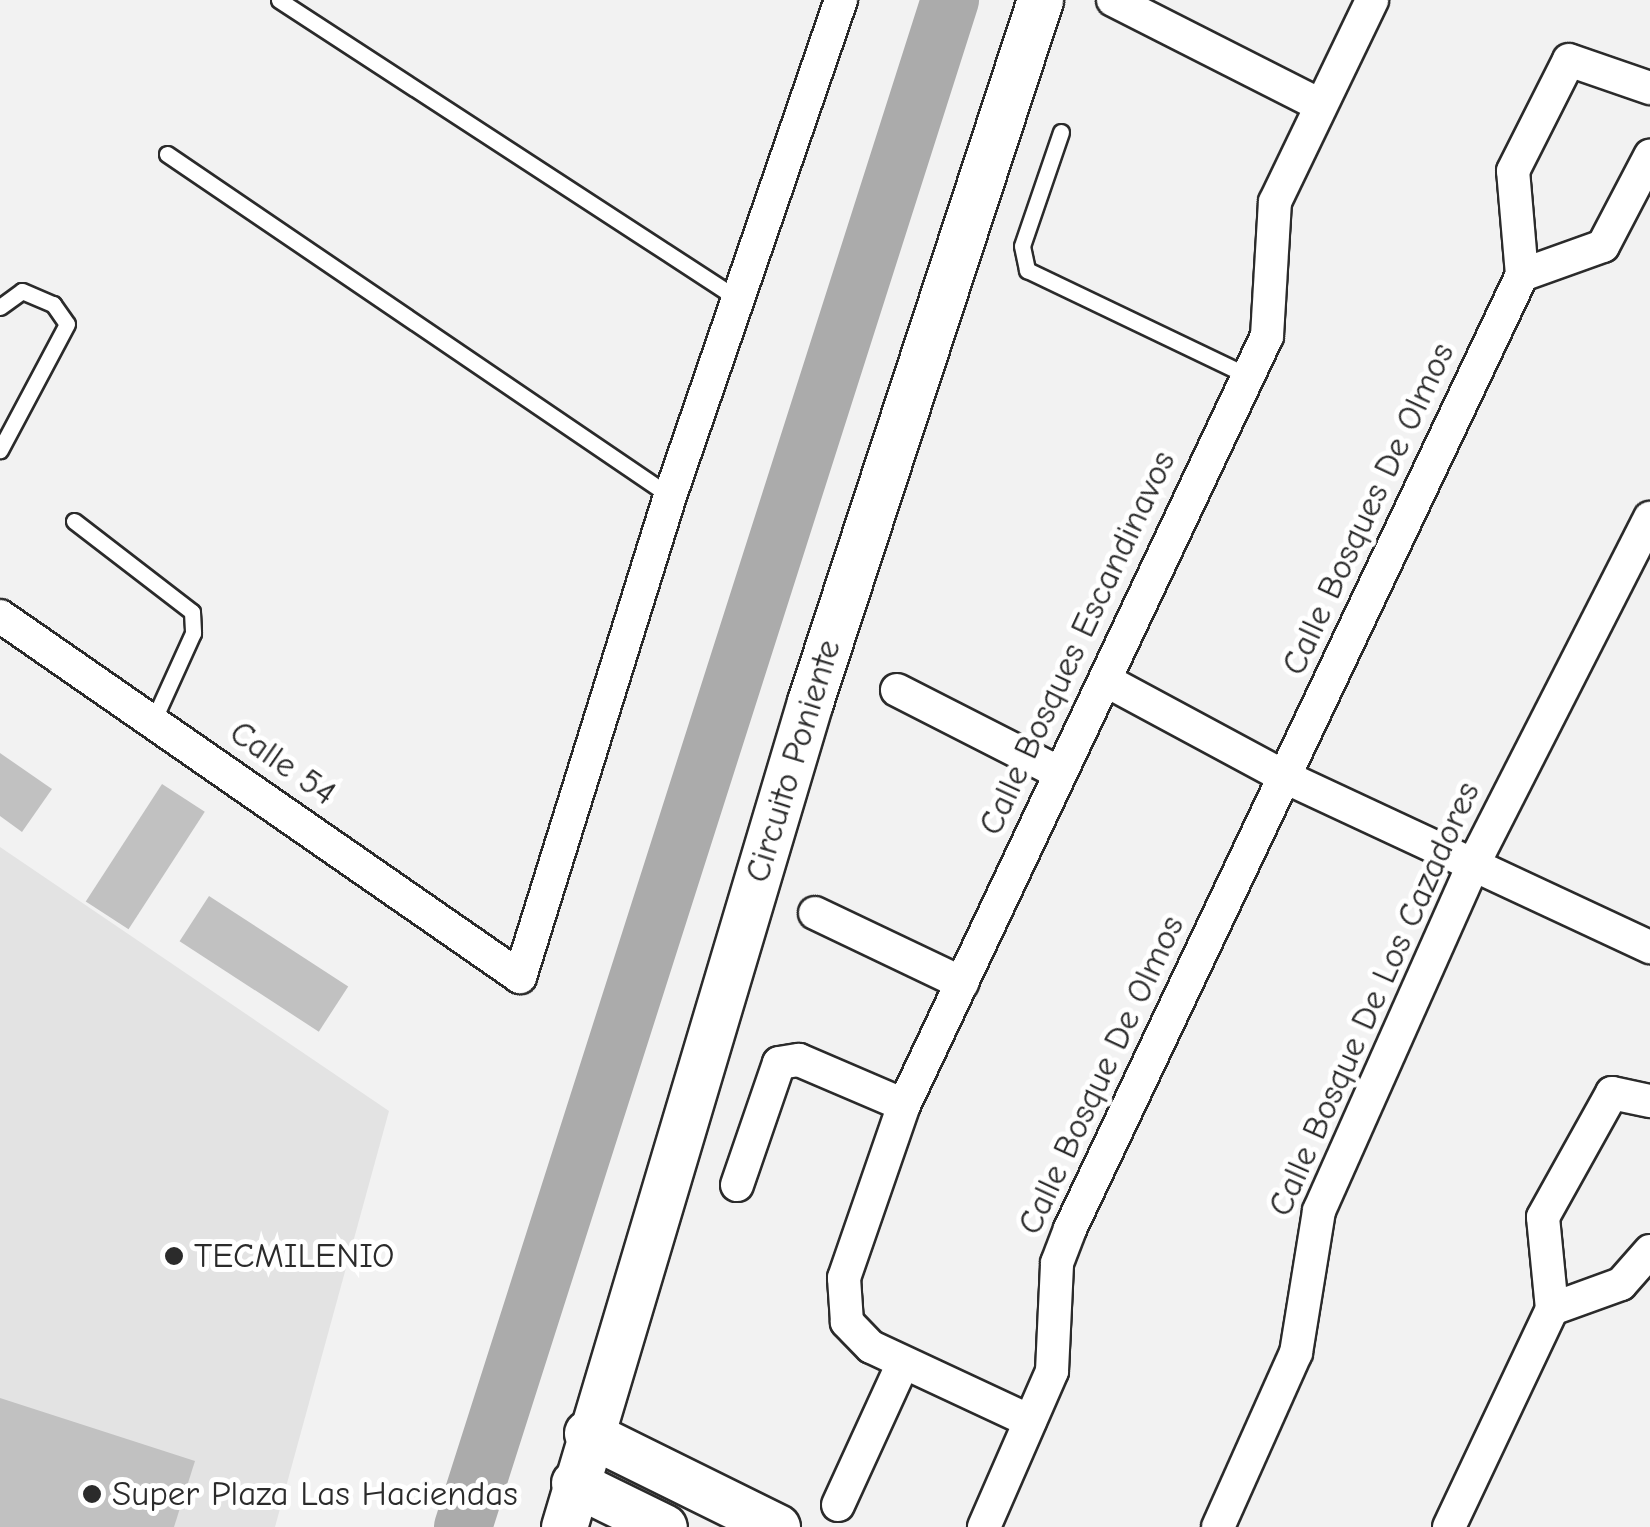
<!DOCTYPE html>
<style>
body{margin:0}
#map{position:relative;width:1650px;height:1527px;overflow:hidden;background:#f2f2f2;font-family:"Comic Neue",sans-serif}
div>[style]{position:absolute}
.built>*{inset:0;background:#e3e3e3}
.river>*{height:58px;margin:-29px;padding:0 29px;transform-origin:29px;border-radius:29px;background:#ababab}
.building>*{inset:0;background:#c1c1c1;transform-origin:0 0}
.roads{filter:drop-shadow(2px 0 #2b2b2b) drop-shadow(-2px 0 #2b2b2b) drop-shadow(0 2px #2b2b2b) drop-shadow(0 -2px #2b2b2b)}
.lane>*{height:15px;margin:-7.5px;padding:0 7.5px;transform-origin:7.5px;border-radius:7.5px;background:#fff}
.street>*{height:32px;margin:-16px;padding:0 16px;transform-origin:16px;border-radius:16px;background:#fff}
.secondary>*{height:45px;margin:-22.5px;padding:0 22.5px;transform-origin:22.5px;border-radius:22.5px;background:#fff}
.dots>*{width:28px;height:28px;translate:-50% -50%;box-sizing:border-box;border:5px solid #fff;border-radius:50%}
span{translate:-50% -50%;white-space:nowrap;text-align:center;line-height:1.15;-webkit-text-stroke:10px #fff;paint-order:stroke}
.street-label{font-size:35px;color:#2b2b2b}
.poi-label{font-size:35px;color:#2b2b2b}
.left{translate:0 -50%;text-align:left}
</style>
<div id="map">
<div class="built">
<div style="clip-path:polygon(0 847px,389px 1111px,275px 1527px,0 1527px)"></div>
</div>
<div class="river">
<div style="left:463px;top:1527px;width:1603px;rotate:-72.31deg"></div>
</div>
<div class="building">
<div style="clip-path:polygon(0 753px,52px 789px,22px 832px,0 816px)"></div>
<div style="left:162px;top:784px;width:51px;height:140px;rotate:33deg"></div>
<div style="left:209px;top:896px;width:166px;height:54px;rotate:33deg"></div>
<div style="clip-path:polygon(0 1398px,195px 1461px,174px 1527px,0 1527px)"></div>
</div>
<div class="roads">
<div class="lane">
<div style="left:279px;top:0;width:548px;rotate:33.08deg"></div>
<div style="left:1061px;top:132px;width:120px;rotate:108.9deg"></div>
<div style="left:1022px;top:246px;width:25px;rotate:78deg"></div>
<div style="left:1027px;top:270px;width:245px;rotate:25.6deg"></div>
<div style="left:167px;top:154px;width:608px;rotate:34.21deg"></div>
<div style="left:0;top:307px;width:27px;rotate:-36deg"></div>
<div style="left:22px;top:291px;width:34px;rotate:23deg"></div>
<div style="left:53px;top:304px;width:24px;rotate:55deg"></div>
<div style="left:67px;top:324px;width:143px;rotate:118deg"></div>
<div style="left:74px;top:521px;width:149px;rotate:37.6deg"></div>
<div style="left:192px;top:612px;width:21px;rotate:87deg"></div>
<div style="left:193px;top:633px;width:97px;rotate:114.4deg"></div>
</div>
<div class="street">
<div style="left:1113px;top:0;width:230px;rotate:26.9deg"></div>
<div style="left:1522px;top:275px;width:86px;rotate:-19.7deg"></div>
<div style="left:1603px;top:246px;width:102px;rotate:-62.4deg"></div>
<div style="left:0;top:616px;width:633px;rotate:34.77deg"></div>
<div style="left:520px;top:977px;width:504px;rotate:-72.68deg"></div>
<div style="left:670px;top:496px;width:525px;rotate:-70.98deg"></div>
<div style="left:1105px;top:680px;width:204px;rotate:28.3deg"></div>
<div style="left:1285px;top:777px;width:403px;rotate:25deg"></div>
<div style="left:897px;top:690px;width:181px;rotate:27deg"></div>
<div style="left:815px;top:913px;width:163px;rotate:25.5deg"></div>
<div style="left:737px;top:1185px;width:129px;rotate:-71deg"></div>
<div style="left:779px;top:1063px;width:20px;rotate:-9deg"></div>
<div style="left:799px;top:1060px;width:114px;rotate:23.2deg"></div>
<div style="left:1552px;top:1309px;width:73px;rotate:-19.9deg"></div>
<div style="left:1621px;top:1284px;width:44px;rotate:-48.7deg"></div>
<div style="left:1030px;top:1421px;width:175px;rotate:-155deg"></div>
<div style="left:871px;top:1347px;width:35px;rotate:-134deg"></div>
<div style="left:847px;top:1322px;width:44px;rotate:-93.9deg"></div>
<div style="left:844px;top:1278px;width:183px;rotate:-70.9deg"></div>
<div style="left:904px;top:1105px;width:850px;rotate:-64.73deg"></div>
<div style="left:1267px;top:336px;width:134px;rotate:-86.6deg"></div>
<div style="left:1275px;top:202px;width:224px;rotate:-64.3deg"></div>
<div style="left:838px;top:1505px;width:156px;rotate:-65.4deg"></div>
<div style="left:984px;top:1527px;width:170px;rotate:-66.4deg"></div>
<div style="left:1052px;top:1371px;width:108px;rotate:-87.3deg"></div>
<div style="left:1057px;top:1263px;width:36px;rotate:-69deg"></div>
<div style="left:1070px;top:1229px;width:1056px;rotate:-64.65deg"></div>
<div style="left:1522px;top:275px;width:104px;rotate:-94.9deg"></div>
<div style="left:1513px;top:171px;width:124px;rotate:-63.2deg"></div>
<div style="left:1569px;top:60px;width:86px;rotate:19.1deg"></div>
<div style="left:1218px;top:1527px;width:191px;rotate:-65.9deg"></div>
<div style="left:1296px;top:1353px;width:144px;rotate:-80.8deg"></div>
<div style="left:1319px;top:1211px;width:376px;rotate:-66deg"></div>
<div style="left:1472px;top:867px;width:392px;rotate:-63deg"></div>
<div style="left:1449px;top:1527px;width:241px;rotate:-64.7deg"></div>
<div style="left:1552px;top:1309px;width:92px;rotate:-95.6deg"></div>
<div style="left:1543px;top:1217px;width:142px;rotate:-60.9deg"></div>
<div style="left:1612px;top:1093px;width:39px;rotate:12deg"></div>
</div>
<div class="secondary">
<div style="left:587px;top:1433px;width:212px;rotate:26.3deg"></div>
<div style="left:574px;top:1483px;width:100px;rotate:26.1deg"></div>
<div style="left:564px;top:1527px;width:861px;rotate:-73.4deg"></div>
<div style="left:810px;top:702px;width:739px;rotate:-71.86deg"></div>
</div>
</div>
<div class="dots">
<div style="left:174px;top:1256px;background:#2b2b2b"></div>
<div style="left:92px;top:1494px;background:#2b2b2b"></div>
</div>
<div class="street-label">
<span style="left:1368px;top:509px;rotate:-65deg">Calle Bosques De Olmos</span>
<span style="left:1077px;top:643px;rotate:-65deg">Calle Bosques Escandinavos</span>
<span style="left:793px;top:761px;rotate:-73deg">Circuito Poniente</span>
<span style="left:283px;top:763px;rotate:35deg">Calle 54</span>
<span style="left:1374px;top:999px;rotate:-66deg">Calle Bosque De Los Cazadores</span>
<span style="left:1101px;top:1075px;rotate:-65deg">Calle Bosque De Olmos</span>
</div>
<div class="poi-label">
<span class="left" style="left:194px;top:1256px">TECMILENIO</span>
<span class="left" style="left:112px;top:1494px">Super Plaza Las Haciendas</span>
</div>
</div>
